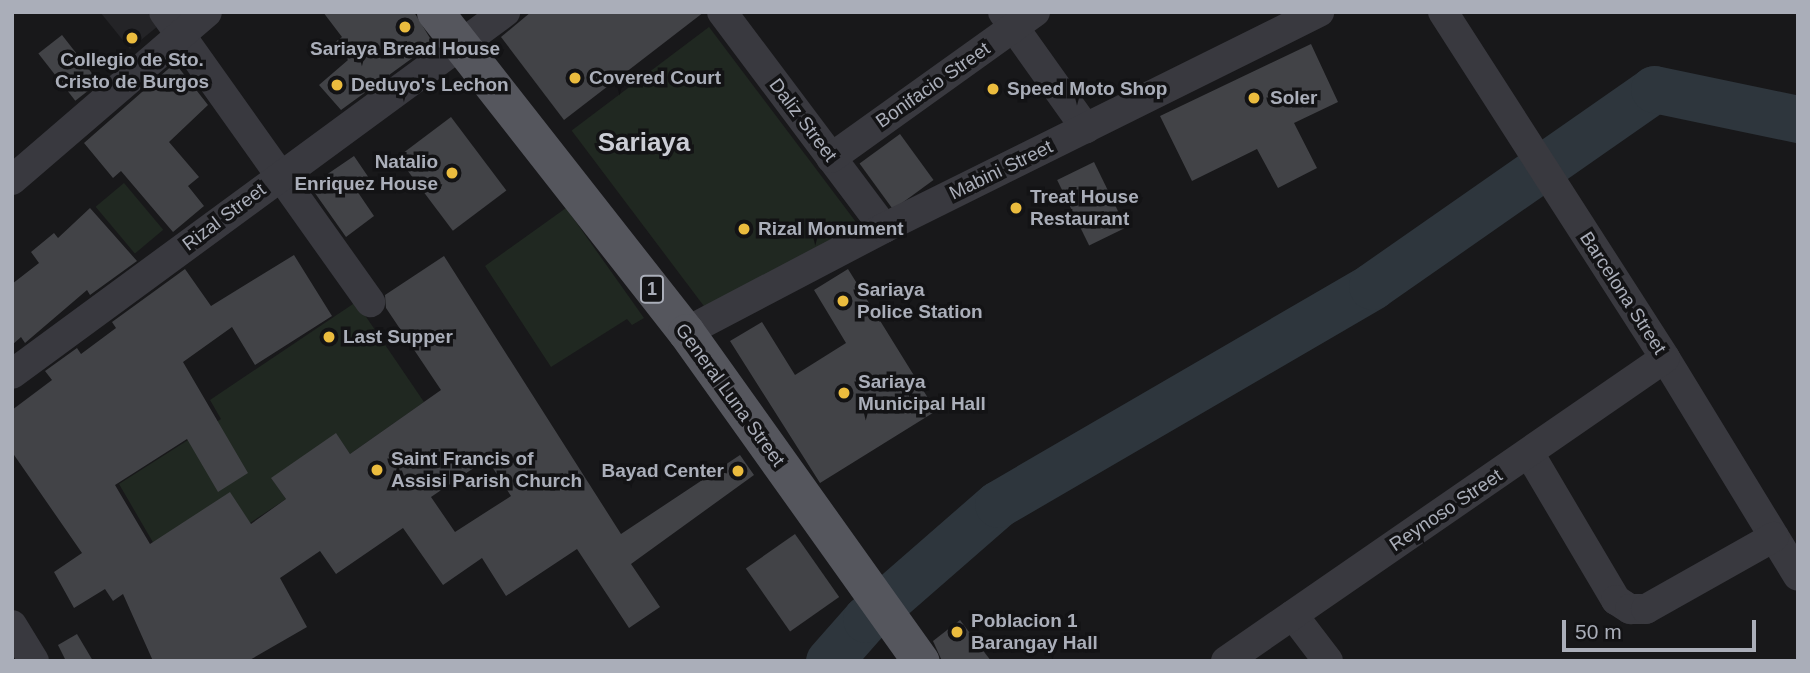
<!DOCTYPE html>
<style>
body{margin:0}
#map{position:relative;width:1810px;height:673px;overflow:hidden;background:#18181a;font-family:Helvetica,sans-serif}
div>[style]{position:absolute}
.built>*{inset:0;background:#242427}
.green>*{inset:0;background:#202821;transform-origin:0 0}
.river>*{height:47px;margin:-23.5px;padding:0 23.5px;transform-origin:23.5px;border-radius:23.5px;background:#2e363d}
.building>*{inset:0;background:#424347;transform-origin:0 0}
.minor>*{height:30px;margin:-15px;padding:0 15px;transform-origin:15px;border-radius:15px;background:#39393f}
.major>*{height:37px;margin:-18.5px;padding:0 18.5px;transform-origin:18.5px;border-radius:18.5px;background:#55565d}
.dots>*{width:19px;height:19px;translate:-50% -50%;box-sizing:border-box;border:4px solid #131315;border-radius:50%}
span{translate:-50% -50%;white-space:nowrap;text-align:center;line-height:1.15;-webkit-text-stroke:7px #131315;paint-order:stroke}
.shield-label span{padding:2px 5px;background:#131315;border:2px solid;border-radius:5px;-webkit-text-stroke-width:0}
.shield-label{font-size:18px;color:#aaaeb9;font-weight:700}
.poi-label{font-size:19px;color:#aaaeb9;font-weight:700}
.left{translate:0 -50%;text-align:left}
.right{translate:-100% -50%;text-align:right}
.street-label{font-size:19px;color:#aaaeb9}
.district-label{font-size:26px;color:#cbcdd5;font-weight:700}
.frame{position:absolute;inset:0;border:14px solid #aaaeb9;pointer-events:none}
.scale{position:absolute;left:1562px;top:620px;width:194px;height:32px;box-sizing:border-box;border:4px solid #aaaeb9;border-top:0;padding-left:9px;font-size:21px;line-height:24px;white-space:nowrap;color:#aaaeb9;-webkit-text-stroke:5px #131315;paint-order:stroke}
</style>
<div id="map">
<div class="built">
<div style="clip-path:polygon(100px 12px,147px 12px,158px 26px,130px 49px)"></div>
</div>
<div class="green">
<div style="left:709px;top:27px;width:246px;height:172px;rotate:53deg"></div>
<div style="left:124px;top:183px;width:61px;height:37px;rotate:50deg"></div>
<div style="clip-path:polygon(566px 208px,644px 318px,632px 325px,627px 319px,551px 367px,485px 266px)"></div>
<div style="clip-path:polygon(356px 302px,424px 402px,350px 454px,336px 434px,272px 479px,286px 499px,172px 575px,119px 484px,221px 419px,210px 400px)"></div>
</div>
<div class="river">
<div style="left:829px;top:661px;width:56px;rotate:-48.6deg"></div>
<div style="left:866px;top:619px;width:175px;rotate:-41.1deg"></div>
<div style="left:998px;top:504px;width:433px;rotate:-30.2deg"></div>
<div style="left:1372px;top:286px;width:344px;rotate:-34.9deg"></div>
<div style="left:1654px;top:89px;width:147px;rotate:11.8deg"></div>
</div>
<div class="building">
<div style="clip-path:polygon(323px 12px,414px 12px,433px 43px,341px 110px,319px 85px,348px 60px,334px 43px,342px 37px)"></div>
<div style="clip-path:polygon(531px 12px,704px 12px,564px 120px,501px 37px)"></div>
<div style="left:62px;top:35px;width:60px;height:30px;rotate:52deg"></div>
<div style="clip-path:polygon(1311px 44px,1338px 102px,1294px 123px,1317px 168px,1278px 188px,1257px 149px,1192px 181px,1160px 116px)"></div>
<div style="clip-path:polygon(175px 63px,208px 105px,169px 142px,199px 177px,188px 186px,204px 206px,173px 232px,121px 171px,113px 178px,84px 143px)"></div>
<div style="left:451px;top:117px;width:92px;height:67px;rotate:53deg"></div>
<div style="left:900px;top:134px;width:57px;height:50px;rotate:54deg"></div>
<div style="clip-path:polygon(354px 156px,369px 178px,355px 188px,374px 216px,346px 237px,310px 186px)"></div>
<div style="left:1094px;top:162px;width:73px;height:41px;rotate:64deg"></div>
<div style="clip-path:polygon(90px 208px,137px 261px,90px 295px,87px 290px,25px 343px,21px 337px,12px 345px,12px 284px,39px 263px,31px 252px,54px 233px,58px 238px)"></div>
<div style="clip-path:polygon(evenodd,294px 255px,332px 316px,255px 365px,232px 327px,183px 362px,248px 473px,218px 492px,187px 439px,115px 485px,150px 544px,230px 492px,251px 524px,286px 499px,271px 478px,336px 433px,350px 454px,441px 390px,386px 308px,385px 295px,444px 256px,621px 534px,740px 455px,754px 475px,631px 564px,660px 607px,629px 628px,577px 549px,506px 596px,482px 558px,443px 585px,403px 528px,336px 574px,320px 551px,280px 578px,307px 627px,248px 661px,153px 661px,123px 594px,113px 601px,105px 589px,74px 608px,54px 572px,82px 553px,12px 452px,12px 410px,52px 380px,45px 371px,77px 348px,81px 354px,116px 328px,112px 322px,185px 269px,211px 306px,294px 255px,487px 459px,511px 496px,455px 532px,431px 497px,487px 459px)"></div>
<div style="clip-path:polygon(848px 269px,936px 411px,820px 483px,730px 341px,762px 322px,795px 375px,846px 343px,814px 290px)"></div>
<div style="left:795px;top:534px;width:77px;height:60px;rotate:55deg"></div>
<div style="clip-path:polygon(960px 620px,991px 661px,942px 661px,933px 641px)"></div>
<div style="clip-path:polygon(77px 634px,93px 661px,66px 661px,58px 645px)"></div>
</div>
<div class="minor">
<div style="left:164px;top:12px;width:356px;rotate:54.6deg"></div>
<div style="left:722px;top:12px;width:270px;rotate:53.1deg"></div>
<div style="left:1003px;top:12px;width:143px;rotate:54.6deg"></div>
<div style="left:1443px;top:12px;width:411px;rotate:57.3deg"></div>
<div style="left:1665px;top:358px;width:255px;rotate:58.6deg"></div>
<div style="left:831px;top:158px;width:251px;rotate:-35.6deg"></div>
<div style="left:12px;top:180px;width:257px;rotate:-40.7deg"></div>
<div style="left:686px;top:332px;width:224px;rotate:-27.7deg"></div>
<div style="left:884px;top:228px;width:486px;rotate:-26.4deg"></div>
<div style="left:12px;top:374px;width:612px;rotate:-36.29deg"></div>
<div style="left:1529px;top:453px;width:171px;rotate:59.4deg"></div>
<div style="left:1616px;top:600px;width:17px;rotate:33deg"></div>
<div style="left:1630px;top:609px;width:16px"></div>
<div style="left:1646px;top:609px;width:147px;rotate:-29.4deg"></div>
<div style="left:1293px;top:615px;width:58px;rotate:52.7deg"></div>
<div style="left:12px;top:625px;width:42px;rotate:58.6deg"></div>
<div style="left:1226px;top:661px;width:533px;rotate:-34.61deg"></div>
</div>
<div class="major">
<div style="left:435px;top:12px;width:407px;rotate:51.9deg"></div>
<div style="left:686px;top:332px;width:404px;rotate:54.5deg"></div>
</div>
<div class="dots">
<div style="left:405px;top:27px;background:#ebbc3e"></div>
<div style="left:132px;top:38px;background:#ebbc3e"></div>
<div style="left:575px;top:78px;background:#ebbc3e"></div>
<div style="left:337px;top:85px;background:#ebbc3e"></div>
<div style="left:993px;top:89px;background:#ebbc3e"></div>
<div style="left:1254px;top:98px;background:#ebbc3e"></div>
<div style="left:452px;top:173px;background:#ebbc3e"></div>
<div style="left:1016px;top:208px;background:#ebbc3e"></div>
<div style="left:744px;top:229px;background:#ebbc3e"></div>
<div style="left:843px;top:301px;background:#ebbc3e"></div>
<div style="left:329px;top:337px;background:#ebbc3e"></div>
<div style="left:844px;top:393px;background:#ebbc3e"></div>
<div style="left:377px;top:470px;background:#ebbc3e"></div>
<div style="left:738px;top:471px;background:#ebbc3e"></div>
<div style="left:957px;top:632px;background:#ebbc3e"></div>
</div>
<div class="shield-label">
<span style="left:652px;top:289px">1</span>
</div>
<div class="poi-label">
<span style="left:405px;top:49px">Sariaya Bread House</span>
<span style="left:132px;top:71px">Collegio de Sto.<br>Cristo de Burgos</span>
<span class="left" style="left:589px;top:78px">Covered Court</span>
<span class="left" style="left:351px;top:85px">Deduyo's Lechon</span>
<span class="left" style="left:1007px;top:89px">Speed Moto Shop</span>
<span class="left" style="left:1270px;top:98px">Soler</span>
<span class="right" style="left:438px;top:173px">Natalio<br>Enriquez House</span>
<span class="left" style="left:1030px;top:208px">Treat House<br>Restaurant</span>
<span class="left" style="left:758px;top:229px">Rizal Monument</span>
<span class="left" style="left:857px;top:301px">Sariaya<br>Police Station</span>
<span class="left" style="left:343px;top:337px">Last Supper</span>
<span class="left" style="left:858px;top:393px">Sariaya<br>Municipal Hall</span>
<span class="left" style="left:391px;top:470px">Saint Francis of<br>Assisi Parish Church</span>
<span class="right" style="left:724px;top:471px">Bayad Center</span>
<span class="left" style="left:971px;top:632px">Poblacion 1<br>Barangay Hall</span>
</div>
<div class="street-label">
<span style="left:933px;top:85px;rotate:-35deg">Bonifacio Street</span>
<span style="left:803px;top:120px;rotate:53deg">Daliz Street</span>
<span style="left:1001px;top:170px;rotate:-26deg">Mabini Street</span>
<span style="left:224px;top:217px;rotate:-37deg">Rizal Street</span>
<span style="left:1623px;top:293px;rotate:57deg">Barcelona Street</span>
<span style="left:730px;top:395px;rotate:54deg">General Luna Street</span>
<span style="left:1446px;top:510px;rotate:-34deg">Reynoso Street</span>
</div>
<div class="district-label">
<span style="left:644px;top:143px">Sariaya</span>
</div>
<div class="frame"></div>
<div class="scale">50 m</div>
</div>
